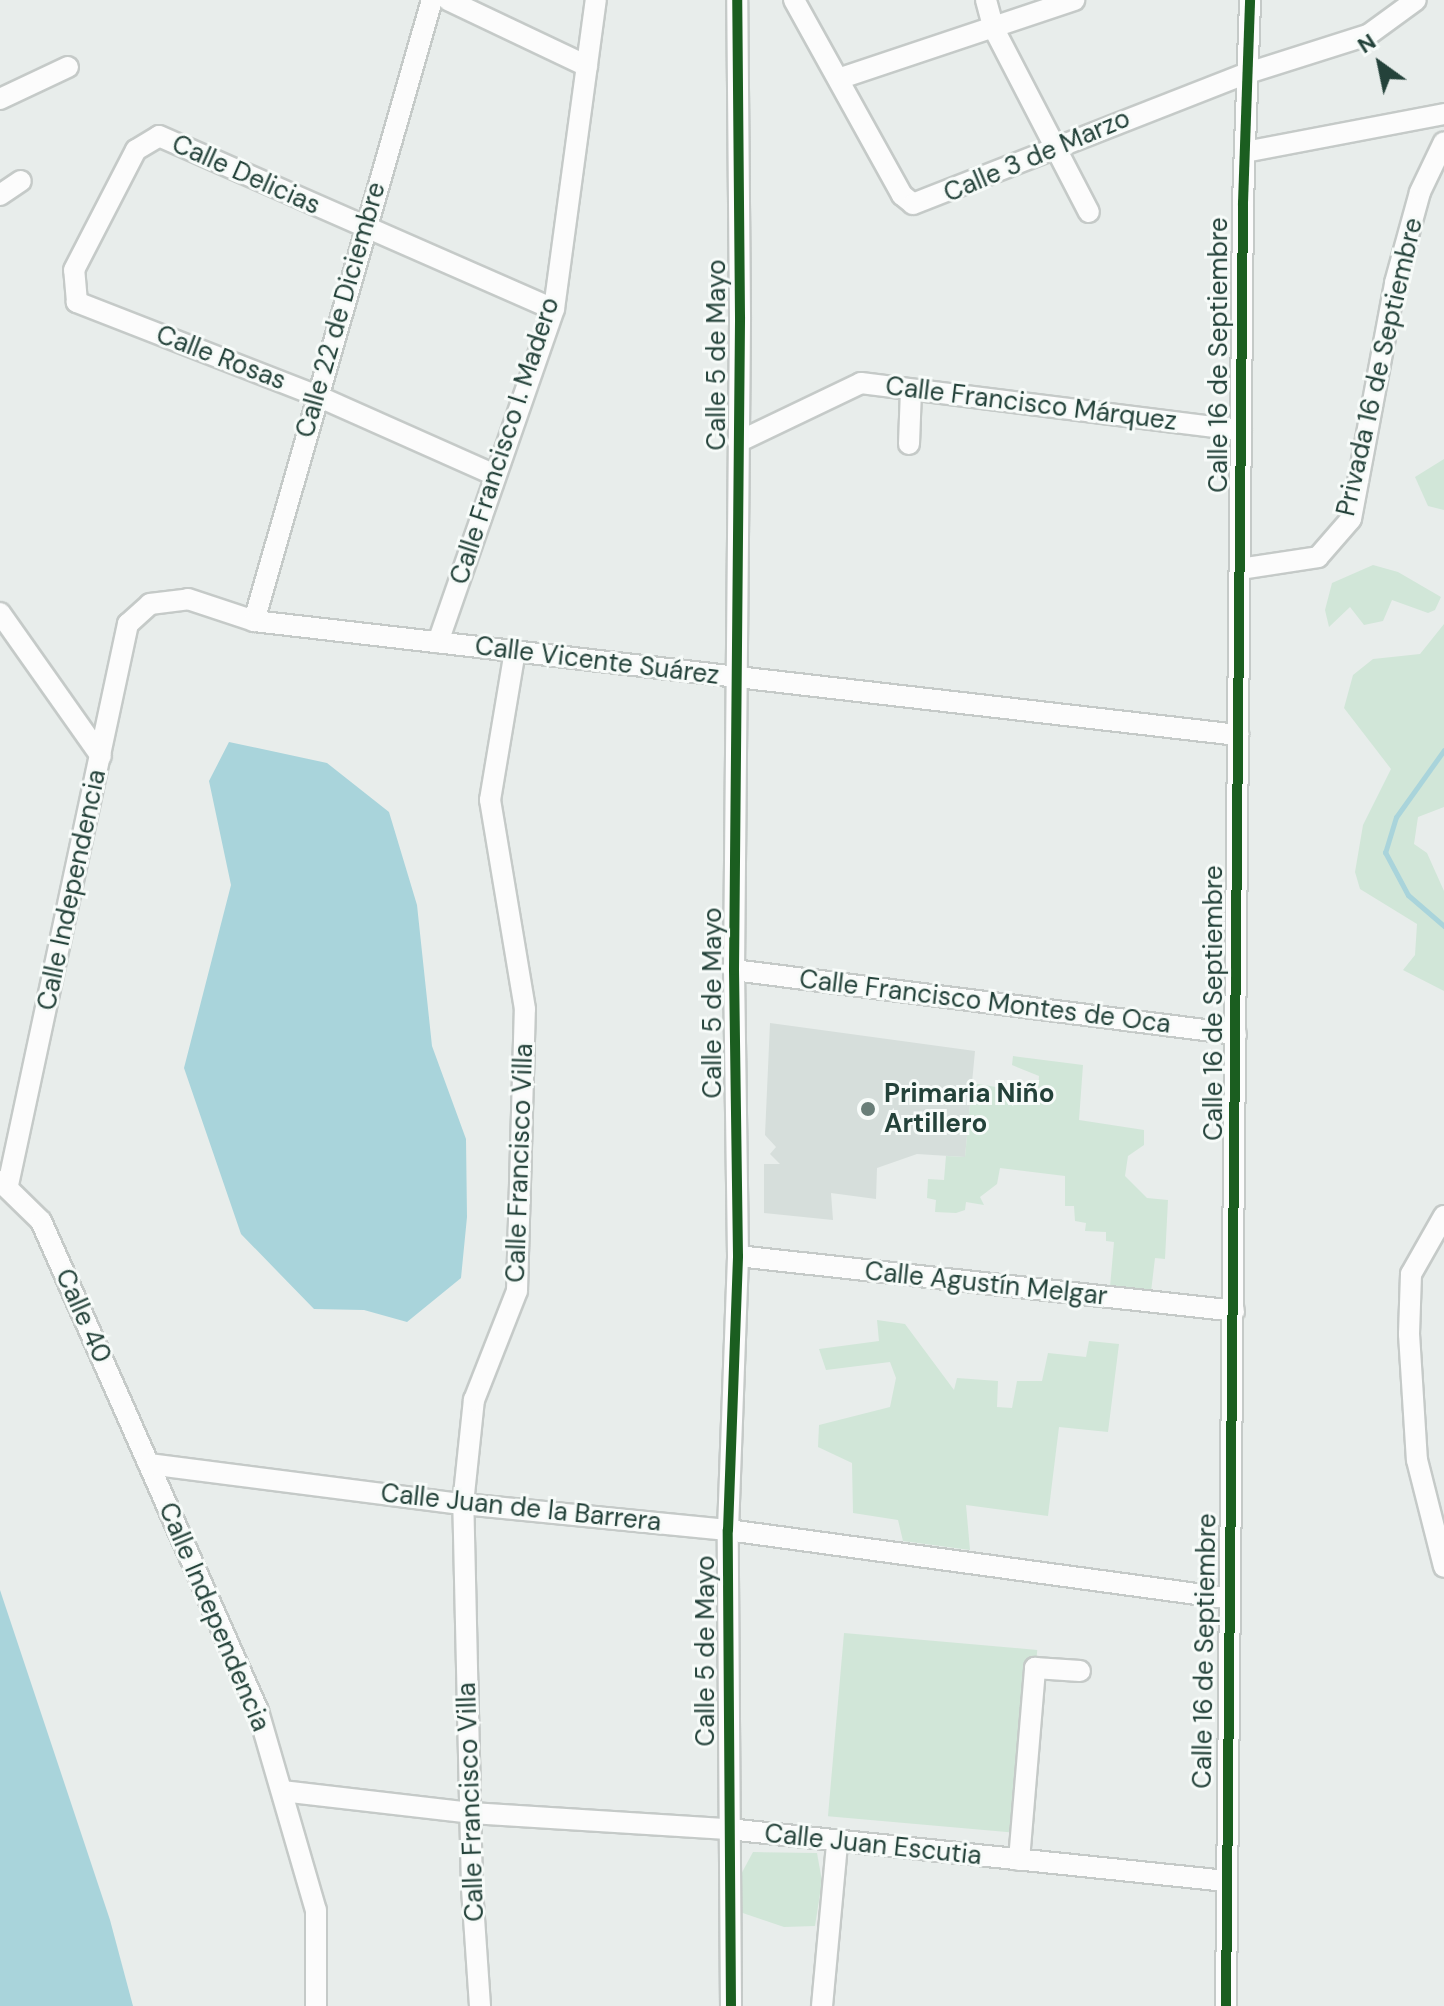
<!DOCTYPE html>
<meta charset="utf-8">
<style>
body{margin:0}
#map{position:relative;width:1444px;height:2006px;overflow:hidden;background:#e8edeb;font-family:"DM Sans",sans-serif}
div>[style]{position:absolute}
.built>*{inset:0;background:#d6dedb}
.green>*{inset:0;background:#d1e6d8;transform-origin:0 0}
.water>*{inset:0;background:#a9d4db}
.stream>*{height:5px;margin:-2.5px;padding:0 2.5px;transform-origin:2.5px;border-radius:2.5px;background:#a9d4db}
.roads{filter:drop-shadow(2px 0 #c5cac8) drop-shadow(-2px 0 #c5cac8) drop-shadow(0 2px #c5cac8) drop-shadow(0 -2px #c5cac8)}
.minor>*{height:20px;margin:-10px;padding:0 10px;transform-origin:10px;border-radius:10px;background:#fcfcfc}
.cycleway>*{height:10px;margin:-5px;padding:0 5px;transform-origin:5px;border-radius:5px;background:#1b5e20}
.dots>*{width:22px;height:22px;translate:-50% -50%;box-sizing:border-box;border:4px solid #f7fbf9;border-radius:50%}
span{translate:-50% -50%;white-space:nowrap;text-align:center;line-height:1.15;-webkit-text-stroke:6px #f7fbf9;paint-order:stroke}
.street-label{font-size:26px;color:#24423a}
.poi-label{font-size:26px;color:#24423a;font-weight:700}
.left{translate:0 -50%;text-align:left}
.north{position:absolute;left:1340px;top:24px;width:80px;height:80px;-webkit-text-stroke:6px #f7fbf9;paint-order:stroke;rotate:327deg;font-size:22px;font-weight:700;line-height:32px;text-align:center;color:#24423a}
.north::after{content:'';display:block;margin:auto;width:28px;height:36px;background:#24423a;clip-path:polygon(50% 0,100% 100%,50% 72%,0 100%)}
</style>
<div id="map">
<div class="built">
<div style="clip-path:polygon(770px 1023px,975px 1051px,965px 1157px,917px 1154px,877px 1168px,876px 1199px,831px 1193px,833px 1220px,764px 1213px,764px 1164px,780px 1164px,770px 1154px,776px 1147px,765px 1135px)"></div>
</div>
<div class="green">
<div style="clip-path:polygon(1444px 459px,1444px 510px,1428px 506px,1415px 477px)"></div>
<div style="clip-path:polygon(1373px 565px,1398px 572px,1441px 597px,1435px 610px,1428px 613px,1392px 600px,1383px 621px,1364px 625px,1350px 607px,1329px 627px,1325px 610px,1332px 583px)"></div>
<div style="clip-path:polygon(1444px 624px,1444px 807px,1418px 817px,1414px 844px,1427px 853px,1444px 891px,1444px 991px,1403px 970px,1415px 955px,1417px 924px,1360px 889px,1355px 872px,1363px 825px,1391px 769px,1344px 708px,1353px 675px,1373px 659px,1420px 654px)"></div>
<div style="clip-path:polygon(1013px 1056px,1083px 1065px,1079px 1120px,1144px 1130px,1144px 1145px,1128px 1156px,1125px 1176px,1147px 1198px,1168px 1200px,1165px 1259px,1155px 1258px,1151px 1292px,1110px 1287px,1114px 1242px,1106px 1241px,1106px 1232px,1085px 1231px,1086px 1223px,1075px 1221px,1074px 1206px,1065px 1206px,1065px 1176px,1000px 1168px,997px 1184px,980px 1197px,984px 1205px,966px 1202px,965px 1210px,956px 1213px,935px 1212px,936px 1200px,927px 1198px,928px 1179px,944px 1180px,946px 1156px,965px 1157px,972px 1083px,1008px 1089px,1007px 1100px,1037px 1104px,1039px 1076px,1012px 1065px)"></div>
<div style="clip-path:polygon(877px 1320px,905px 1324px,954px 1390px,957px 1378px,998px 1381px,997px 1407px,1012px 1408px,1017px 1381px,1042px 1381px,1048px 1353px,1086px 1357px,1089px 1341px,1119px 1344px,1108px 1432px,1059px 1427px,1048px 1516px,966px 1505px,970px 1550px,903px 1541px,898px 1520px,853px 1513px,852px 1463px,818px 1447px,819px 1425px,890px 1407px,896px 1378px,890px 1362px,826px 1370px,819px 1349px,879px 1341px)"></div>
<div style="left:844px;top:1633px;width:194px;height:184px;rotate:5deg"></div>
<div style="clip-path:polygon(753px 1852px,817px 1853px,822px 1881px,815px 1926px,784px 1927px,734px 1910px,739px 1878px)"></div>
</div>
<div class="water">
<div style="clip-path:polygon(229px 742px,327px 763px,389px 812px,417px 905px,432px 1046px,466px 1139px,467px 1217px,461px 1278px,407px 1322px,364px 1310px,314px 1309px,241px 1234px,184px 1068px,231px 885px,209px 781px)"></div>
<div style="clip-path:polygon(0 1590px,110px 1920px,133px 2006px,0 2006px)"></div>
</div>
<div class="stream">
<div style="left:1444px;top:750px;width:82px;rotate:125.6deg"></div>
<div style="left:1396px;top:817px;width:37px;rotate:107deg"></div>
<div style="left:1385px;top:852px;width:49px;rotate:61.9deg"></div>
<div style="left:1408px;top:895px;width:48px;rotate:40.7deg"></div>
</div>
<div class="roads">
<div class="minor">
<div style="left:448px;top:0;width:154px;rotate:25.4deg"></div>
<div style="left:794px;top:0;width:223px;rotate:61deg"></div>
<div style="left:902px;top:195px;width:14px;rotate:39deg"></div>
<div style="left:913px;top:204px;width:360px;rotate:-21.4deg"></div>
<div style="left:1248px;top:73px;width:126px;rotate:-17.6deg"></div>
<div style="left:1368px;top:35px;width:59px;rotate:-36.1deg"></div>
<div style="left:986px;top:0;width:30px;rotate:75deg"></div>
<div style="left:994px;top:29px;width:206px;rotate:62.6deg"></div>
<div style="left:841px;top:78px;width:246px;rotate:-18.5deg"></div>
<div style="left:0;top:99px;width:75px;rotate:-25.2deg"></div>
<div style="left:1245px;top:152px;width:203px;rotate:-10.8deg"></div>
<div style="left:0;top:195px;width:25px;rotate:-34deg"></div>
<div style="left:738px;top:442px;width:136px;rotate:-25.6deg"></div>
<div style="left:861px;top:383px;width:383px;rotate:7.1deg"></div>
<div style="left:909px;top:444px;width:54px;rotate:-87.9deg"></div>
<div style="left:495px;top:475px;width:197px;rotate:-156deg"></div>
<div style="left:315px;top:395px;width:256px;rotate:-158.7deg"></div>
<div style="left:77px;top:302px;width:32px;rotate:-95deg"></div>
<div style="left:74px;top:270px;width:135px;rotate:-62.7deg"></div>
<div style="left:136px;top:150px;width:27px;rotate:-31deg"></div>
<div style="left:159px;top:136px;width:431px;rotate:23.7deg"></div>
<div style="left:1240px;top:569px;width:79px;rotate:-8.7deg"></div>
<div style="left:1318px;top:557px;width:50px;rotate:-49deg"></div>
<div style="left:1351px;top:519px;width:240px;rotate:-79.4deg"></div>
<div style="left:1395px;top:283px;width:94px;rotate:-74.6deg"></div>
<div style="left:1420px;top:192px;width:55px;rotate:-64.4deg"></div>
<div style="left:0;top:613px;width:175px;rotate:54.8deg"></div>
<div style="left:254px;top:621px;width:646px;rotate:-74.01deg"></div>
<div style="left:438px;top:642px;width:353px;rotate:-70.8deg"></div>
<div style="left:554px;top:309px;width:312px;rotate:-82.3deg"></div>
<div style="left:734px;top:970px;width:506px;rotate:7.27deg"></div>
<div style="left:0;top:1181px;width:57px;rotate:44.3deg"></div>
<div style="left:41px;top:1221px;width:536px;rotate:66.11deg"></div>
<div style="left:258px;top:1711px;width:207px;rotate:73.8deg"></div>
<div style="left:316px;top:1910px;width:96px;rotate:90deg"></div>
<div style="left:8px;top:1185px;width:574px;rotate:-77.93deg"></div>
<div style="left:128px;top:624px;width:30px;rotate:-42deg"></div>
<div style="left:150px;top:604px;width:38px;rotate:-7deg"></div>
<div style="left:188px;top:599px;width:70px;rotate:18.4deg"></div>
<div style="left:254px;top:621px;width:991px;rotate:6.61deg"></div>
<div style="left:1444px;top:1216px;width:67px;rotate:119.6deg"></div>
<div style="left:1411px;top:1274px;width:60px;rotate:91.9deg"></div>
<div style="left:1409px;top:1334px;width:126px;rotate:86.4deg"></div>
<div style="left:1417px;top:1460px;width:110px;rotate:75.8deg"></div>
<div style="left:738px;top:1256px;width:499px;rotate:6.3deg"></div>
<div style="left:149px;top:1464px;width:317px;rotate:7.3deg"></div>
<div style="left:463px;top:1504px;width:266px;rotate:5.6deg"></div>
<div style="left:728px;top:1530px;width:503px;rotate:7.78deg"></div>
<div style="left:282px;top:1791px;width:190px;rotate:6.6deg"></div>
<div style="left:471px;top:1813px;width:257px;rotate:3.6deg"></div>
<div style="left:728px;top:1829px;width:501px;rotate:5.96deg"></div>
<div style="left:1019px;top:1860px;width:193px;rotate:-85.2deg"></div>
<div style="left:1035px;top:1668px;width:45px;rotate:3.8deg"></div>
<div style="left:480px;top:2006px;width:118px;rotate:-93.9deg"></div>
<div style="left:472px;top:1888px;width:384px;rotate:-91.3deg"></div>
<div style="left:463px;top:1504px;width:105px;rotate:-84deg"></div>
<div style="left:474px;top:1400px;width:117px;rotate:-68.5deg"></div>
<div style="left:517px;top:1291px;width:282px;rotate:-88.4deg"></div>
<div style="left:525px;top:1009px;width:212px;rotate:-99.5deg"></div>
<div style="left:490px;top:800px;width:151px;rotate:-80.5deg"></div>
<div style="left:731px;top:2006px;width:476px;rotate:-90.4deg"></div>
<div style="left:728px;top:1530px;width:274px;rotate:-87.9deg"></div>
<div style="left:738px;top:1256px;width:286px;rotate:-90.8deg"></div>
<div style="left:734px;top:970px;width:653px;rotate:-89.47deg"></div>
<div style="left:740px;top:317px;width:317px;rotate:-90.5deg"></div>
<div style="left:822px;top:2006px;width:164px;rotate:-84.7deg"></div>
<div style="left:1226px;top:2006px;width:1803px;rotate:-89.46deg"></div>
<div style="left:1243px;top:203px;width:203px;rotate:-88deg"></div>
</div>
</div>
<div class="cycleway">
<div style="left:731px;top:2006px;width:476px;rotate:-90.4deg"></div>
<div style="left:728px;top:1530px;width:274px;rotate:-87.9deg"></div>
<div style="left:738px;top:1256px;width:286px;rotate:-90.8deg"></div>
<div style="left:734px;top:970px;width:653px;rotate:-89.47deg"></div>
<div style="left:740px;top:317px;width:317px;rotate:-90.5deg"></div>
<div style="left:1226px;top:2006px;width:1803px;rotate:-89.46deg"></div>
<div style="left:1243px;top:203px;width:203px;rotate:-88deg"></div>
</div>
<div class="dots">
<div style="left:868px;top:1109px;background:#697e78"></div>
</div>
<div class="street-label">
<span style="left:1037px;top:156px;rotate:-23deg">Calle 3 de Marzo</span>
<span style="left:246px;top:175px;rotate:24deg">Calle Delicias</span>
<span style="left:341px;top:310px;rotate:-74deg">Calle 22 de Diciembre</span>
<span style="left:717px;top:355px;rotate:-90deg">Calle 5 de Mayo</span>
<span style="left:1219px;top:355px;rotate:-90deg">Calle 16 de Septiembre</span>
<span style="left:221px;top:358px;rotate:21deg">Calle Rosas</span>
<span style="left:1380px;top:367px;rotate:-77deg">Privada 16 de Septiembre</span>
<span style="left:1031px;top:404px;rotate:7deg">Calle Francisco Márquez</span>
<span style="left:505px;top:441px;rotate:-72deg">Calle Francisco I. Madero</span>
<span style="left:597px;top:661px;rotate:7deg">Calle Vicente Suárez</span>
<span style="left:72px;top:890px;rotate:-78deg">Calle Independencia</span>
<span style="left:985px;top:1002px;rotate:7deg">Calle Francisco Montes de Oca</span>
<span style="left:713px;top:1003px;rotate:-90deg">Calle 5 de Mayo</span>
<span style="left:1214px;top:1003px;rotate:-90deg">Calle 16 de Septiembre</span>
<span style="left:520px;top:1163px;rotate:-88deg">Calle Francisco Villa</span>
<span style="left:986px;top:1284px;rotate:6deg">Calle Agustín Melgar</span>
<span style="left:83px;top:1316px;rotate:66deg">Calle 40</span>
<span style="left:521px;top:1508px;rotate:6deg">Calle Juan de la Barrera</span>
<span style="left:214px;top:1617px;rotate:67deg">Calle Independencia</span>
<span style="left:706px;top:1651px;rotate:-90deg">Calle 5 de Mayo</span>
<span style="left:1205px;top:1651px;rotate:-89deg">Calle 16 de Septiembre</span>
<span style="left:471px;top:1802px;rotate:-92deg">Calle Francisco Villa</span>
<span style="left:873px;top:1845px;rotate:6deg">Calle Juan Escutia</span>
</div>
<div class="poi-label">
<span class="left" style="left:884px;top:1109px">Primaria Niño<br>Artillero</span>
</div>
<div class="north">N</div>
</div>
